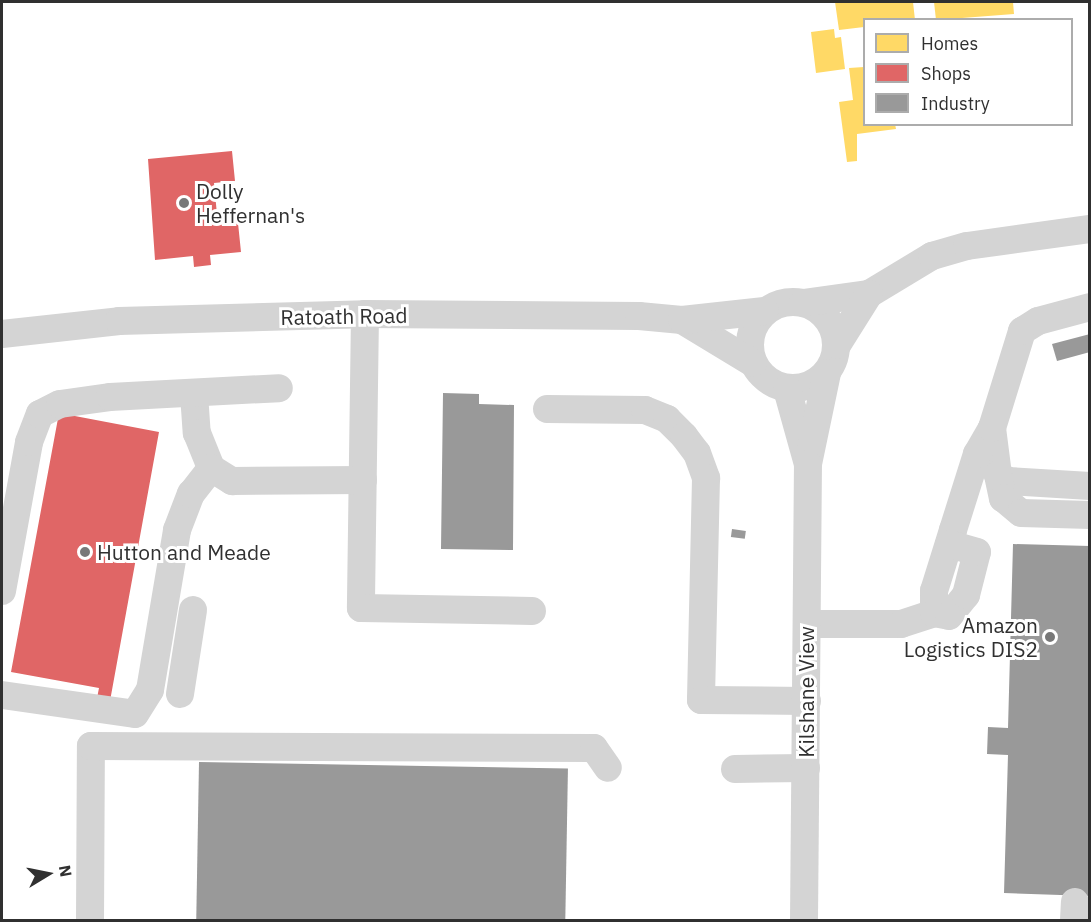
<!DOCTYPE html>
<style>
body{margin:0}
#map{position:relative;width:1091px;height:922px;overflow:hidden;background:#fff;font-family:"IBM Plex Sans",sans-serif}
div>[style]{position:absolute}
.homes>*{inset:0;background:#ffd966}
.shops>*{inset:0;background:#e06666}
.industry>*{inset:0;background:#999;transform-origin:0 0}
.minor>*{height:28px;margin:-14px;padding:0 14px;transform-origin:14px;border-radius:14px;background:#d4d4d4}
.minor>.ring{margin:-14px;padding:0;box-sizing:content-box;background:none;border:28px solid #d4d4d4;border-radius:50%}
.dots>*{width:16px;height:16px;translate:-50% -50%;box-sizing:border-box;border:3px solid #fff;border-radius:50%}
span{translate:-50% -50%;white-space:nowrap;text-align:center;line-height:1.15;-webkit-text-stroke:6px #fff;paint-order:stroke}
.poi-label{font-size:21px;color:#303030}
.left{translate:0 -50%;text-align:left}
.right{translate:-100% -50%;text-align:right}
.street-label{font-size:21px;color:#303030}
.frame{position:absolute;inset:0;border:3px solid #303030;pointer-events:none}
.legend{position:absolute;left:863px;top:18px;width:210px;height:108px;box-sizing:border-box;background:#fff;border:2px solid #acacac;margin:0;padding:8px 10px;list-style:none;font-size:18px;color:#303030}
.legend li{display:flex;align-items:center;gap:12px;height:30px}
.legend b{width:30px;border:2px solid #acacac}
.north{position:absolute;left:18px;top:844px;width:60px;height:60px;-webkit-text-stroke:4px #fff;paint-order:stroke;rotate:80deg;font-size:16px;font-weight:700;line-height:24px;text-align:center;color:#303030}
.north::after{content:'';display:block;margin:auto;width:21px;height:27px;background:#303030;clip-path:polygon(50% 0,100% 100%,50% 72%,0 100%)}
</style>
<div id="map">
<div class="homes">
<div style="clip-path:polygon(835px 2px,913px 2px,915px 20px,864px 20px,864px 27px,839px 30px)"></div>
<div style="clip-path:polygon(934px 2px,1013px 2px,1014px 14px,936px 20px)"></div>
<div style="clip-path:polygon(834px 29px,835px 38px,841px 37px,845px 69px,816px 73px,811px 32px)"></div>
<div style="clip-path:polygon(864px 67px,864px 124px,895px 124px,896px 129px,857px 134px,857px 161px,847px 162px,839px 102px,853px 100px,849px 68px)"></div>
</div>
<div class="shops">
<div style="clip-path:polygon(232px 151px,235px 181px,214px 183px,218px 225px,238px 223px,241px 252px,210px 255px,211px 265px,194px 267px,193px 256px,155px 260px,148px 159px)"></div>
<div style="clip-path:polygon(59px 413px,159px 432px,110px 701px,97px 698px,99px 688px,11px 672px)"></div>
</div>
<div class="industry">
<div style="clip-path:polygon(1090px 334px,1090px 352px,1057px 361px,1052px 344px)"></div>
<div style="clip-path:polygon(443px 393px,479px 394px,479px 404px,514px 405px,513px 550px,441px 549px)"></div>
<div style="left:732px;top:529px;width:14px;height:8px;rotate:8deg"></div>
<div style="clip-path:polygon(1013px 544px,1090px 546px,1090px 896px,1004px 893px,1008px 755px,987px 754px,988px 727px,1008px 728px)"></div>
<div style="left:199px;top:762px;width:369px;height:158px;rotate:1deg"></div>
</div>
<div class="minor">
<div style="left:869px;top:294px;width:74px;rotate:-31.1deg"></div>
<div style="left:932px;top:256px;width:36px;rotate:-16deg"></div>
<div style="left:967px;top:246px;width:124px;rotate:-7.9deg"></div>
<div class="ring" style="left:750px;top:302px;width:58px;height:58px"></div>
<div style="left:803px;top:303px;width:67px;rotate:-7.8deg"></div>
<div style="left:869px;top:294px;width:60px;rotate:122.1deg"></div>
<div style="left:365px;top:314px;width:294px;rotate:90.8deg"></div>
<div style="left:361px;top:608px;width:171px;rotate:1deg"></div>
<div style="left:2px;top:334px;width:118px;rotate:-6.3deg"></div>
<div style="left:119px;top:321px;width:246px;rotate:-1.6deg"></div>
<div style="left:365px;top:314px;width:274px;rotate:0.4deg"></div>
<div style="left:639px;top:316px;width:43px;rotate:5.3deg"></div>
<div style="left:753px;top:363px;width:83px;rotate:-148.8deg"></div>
<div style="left:682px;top:320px;width:83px;rotate:-6.2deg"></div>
<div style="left:787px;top:389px;width:78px;rotate:74.4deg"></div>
<div style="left:808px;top:464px;width:93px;rotate:-78.2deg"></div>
<div style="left:194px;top:394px;width:39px;rotate:86deg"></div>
<div style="left:197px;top:433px;width:38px;rotate:68deg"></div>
<div style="left:211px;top:468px;width:25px;rotate:32deg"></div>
<div style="left:232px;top:481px;width:131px;rotate:-0.4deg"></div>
<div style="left:547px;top:409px;width:98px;rotate:0.6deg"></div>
<div style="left:645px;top:410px;width:24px;rotate:22deg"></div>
<div style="left:667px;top:419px;width:24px;rotate:45deg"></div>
<div style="left:684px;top:436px;width:21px;rotate:53deg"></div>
<div style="left:697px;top:453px;width:27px;rotate:70deg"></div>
<div style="left:706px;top:478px;width:222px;rotate:91.3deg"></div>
<div style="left:701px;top:700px;width:106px;rotate:0.5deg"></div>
<div style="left:992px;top:428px;width:47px;rotate:82.7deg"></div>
<div style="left:998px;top:475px;width:12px;rotate:31deg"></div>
<div style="left:1008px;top:481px;width:82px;rotate:3.5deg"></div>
<div style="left:998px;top:475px;width:24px;rotate:78deg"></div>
<div style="left:1003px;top:498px;width:23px;rotate:40deg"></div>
<div style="left:1021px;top:513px;width:69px;rotate:1.7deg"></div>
<div style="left:2px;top:591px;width:151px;rotate:-79.7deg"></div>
<div style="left:29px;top:442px;width:30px;rotate:-69deg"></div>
<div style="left:40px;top:414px;width:22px;rotate:-27deg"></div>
<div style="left:60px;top:404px;width:50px;rotate:-8deg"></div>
<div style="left:110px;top:397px;width:169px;rotate:-3deg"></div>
<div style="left:934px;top:613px;width:22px;rotate:-90deg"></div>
<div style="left:934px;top:591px;width:64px;rotate:-72.7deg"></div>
<div style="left:953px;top:530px;width:80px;rotate:-72.5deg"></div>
<div style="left:977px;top:454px;width:30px;rotate:-60deg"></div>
<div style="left:992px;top:428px;width:102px;rotate:-72.8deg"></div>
<div style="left:1022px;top:331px;width:19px;rotate:-32deg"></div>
<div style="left:1038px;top:321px;width:54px;rotate:-15.1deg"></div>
<div style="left:807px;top:624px;width:94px"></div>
<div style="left:901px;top:624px;width:35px;rotate:-18deg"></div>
<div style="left:934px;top:613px;width:15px;rotate:11deg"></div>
<div style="left:949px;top:616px;width:27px;rotate:-51deg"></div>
<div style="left:966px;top:595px;width:44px;rotate:-75.7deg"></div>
<div style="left:977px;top:552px;width:29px;rotate:-164deg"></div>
<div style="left:180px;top:694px;width:85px;rotate:-81.2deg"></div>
<div style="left:2px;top:695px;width:134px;rotate:8.1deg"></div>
<div style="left:135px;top:714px;width:28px;rotate:-58deg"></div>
<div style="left:150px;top:690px;width:162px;rotate:-80.4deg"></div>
<div style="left:177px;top:530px;width:39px;rotate:-69deg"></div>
<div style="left:191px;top:494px;width:33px;rotate:-52deg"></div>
<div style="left:735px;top:769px;width:71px;rotate:-0.8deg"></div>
<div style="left:90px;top:920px;width:174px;rotate:-89.7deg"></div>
<div style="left:91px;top:746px;width:503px;rotate:0.23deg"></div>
<div style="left:594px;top:748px;width:24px;rotate:55deg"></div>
<div style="left:804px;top:920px;width:456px;rotate:-89.5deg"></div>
<div style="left:1074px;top:920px;width:18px;rotate:-87deg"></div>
</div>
<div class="dots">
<div style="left:184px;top:203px;background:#787878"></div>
<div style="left:85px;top:552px;background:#787878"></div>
<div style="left:1050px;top:637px;background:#787878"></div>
</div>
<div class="poi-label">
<span class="left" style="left:196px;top:203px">Dolly<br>Heffernan's</span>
<span class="left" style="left:97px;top:552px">Hutton and Meade</span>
<span class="right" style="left:1038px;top:637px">Amazon<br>Logistics DIS2</span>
</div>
<div class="street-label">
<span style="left:344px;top:316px;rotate:-1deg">Ratoath Road</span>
<span style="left:806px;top:692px;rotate:-90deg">Kilshane View</span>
</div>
<div class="frame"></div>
<ul class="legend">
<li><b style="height:16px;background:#ffd966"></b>Homes</li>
<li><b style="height:16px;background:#e06666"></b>Shops</li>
<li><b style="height:16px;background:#999"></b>Industry</li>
</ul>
<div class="north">N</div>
</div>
